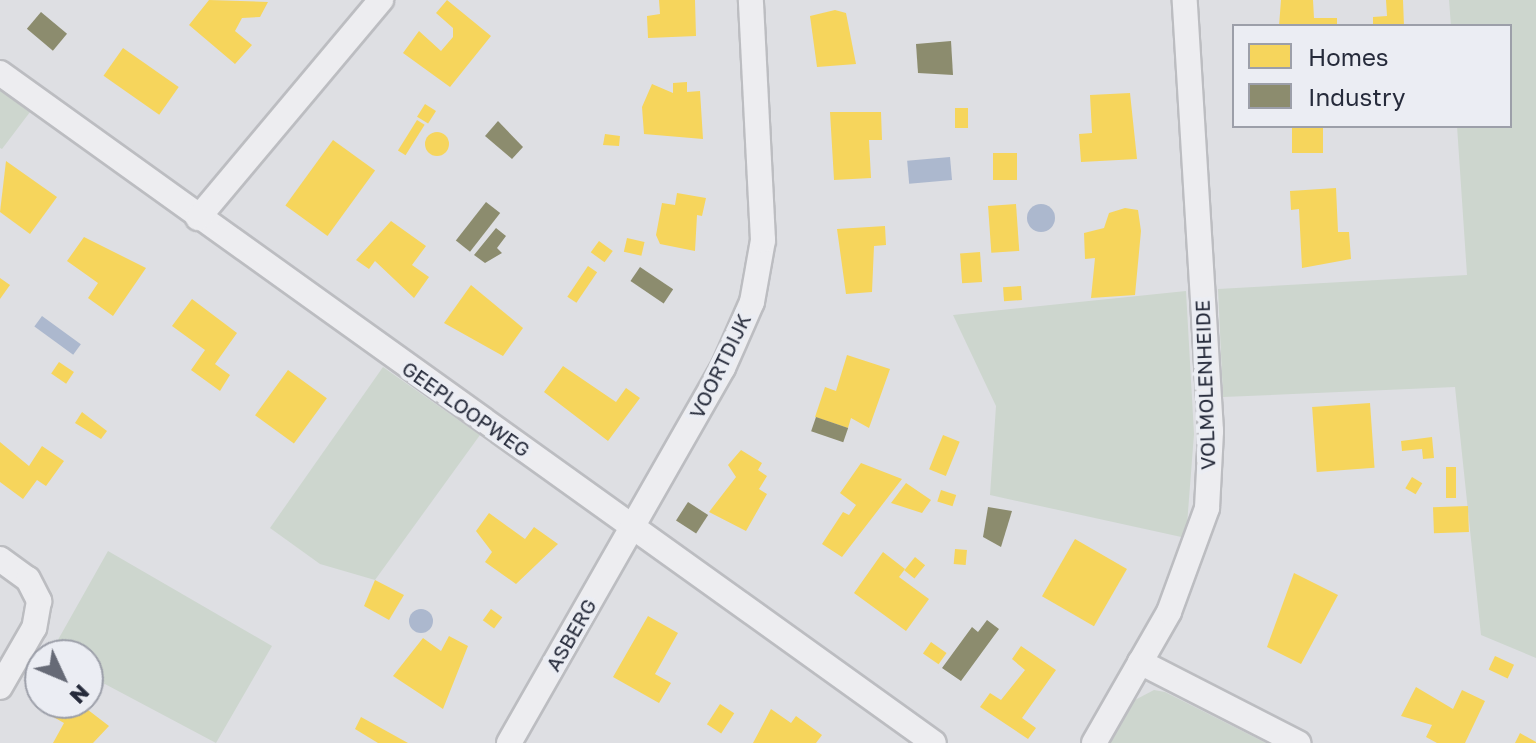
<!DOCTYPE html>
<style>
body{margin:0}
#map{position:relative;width:1536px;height:743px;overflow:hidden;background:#dedfe3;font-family:"Golos Text",sans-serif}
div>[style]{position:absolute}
.green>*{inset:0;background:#cdd6ce}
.water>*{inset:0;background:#acb8ce;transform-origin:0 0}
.round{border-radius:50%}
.homes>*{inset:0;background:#f6d55c;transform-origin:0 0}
.industry>*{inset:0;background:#8c8c6e;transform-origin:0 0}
.roads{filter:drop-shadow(2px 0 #bcbdc1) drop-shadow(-2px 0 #bcbdc1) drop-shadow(0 2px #bcbdc1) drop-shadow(0 -2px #bcbdc1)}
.minor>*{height:24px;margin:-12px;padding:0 12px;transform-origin:12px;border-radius:12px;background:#ededf0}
span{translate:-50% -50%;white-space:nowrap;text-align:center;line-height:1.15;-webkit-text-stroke:8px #ebedf3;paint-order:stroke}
.street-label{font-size:20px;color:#262b3b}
.legend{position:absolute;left:1232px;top:24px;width:280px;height:104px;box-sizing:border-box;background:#ebedf3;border:2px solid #9c9fa9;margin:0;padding:10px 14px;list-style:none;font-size:24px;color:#262b3b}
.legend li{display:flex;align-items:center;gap:16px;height:40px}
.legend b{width:40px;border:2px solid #9c9fa9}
.north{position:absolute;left:24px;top:639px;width:80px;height:80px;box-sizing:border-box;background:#ebedf3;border:2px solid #9c9fa9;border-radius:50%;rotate:134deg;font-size:22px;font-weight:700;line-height:32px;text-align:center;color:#262b3b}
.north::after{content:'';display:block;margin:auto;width:28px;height:36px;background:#666a76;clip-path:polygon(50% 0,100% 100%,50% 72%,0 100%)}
</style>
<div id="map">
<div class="green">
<div style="clip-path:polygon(1449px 0,1536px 0,1536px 658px,1481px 635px,1455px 387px,1223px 397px,1218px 289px,1467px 275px,1457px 126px,1510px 126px,1510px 26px,1451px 26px)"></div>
<div style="clip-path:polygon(0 90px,30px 112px,2px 149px,0 148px)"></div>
<div style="clip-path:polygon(1186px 291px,1194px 434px,1186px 538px,990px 495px,996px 406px,953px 315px)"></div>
<div style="clip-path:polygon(383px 367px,480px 435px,375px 580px,320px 564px,270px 528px)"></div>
<div style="clip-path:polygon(108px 551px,272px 646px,216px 743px,88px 675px,88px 655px,50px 654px)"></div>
<div style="clip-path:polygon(1154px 690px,1165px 692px,1266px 743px,1109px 743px,1133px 701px)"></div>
</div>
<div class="water">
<div style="left:950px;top:157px;width:23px;height:43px;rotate:85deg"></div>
<div class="round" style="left:1027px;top:204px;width:28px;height:28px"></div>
<div style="left:42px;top:316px;width:48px;height:13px;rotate:36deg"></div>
<div class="round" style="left:409px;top:609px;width:24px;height:24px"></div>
</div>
<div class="homes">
<div style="clip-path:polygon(209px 0,268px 2px,260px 17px,242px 18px,235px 31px,252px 45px,235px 64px,189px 25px)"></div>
<div style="clip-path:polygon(447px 0,491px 36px,450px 87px,403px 53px,419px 31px,441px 51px,453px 37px,453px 28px,436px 13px)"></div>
<div style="clip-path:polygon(659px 0,695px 0,696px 36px,648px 38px,647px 16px,660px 14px)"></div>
<div style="clip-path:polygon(1281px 0,1313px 0,1314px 18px,1337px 18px,1337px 26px,1279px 26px)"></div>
<div style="clip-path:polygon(1386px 0,1403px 0,1404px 26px,1373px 26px,1373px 17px,1387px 16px)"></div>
<div style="clip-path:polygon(835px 10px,846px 13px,856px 64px,817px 67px,810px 16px)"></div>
<div style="left:123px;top:48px;width:68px;height:34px;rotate:35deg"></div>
<div style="clip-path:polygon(687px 82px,687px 92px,700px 91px,703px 139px,644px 134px,642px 107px,652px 84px,673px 93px,673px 83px)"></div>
<div style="clip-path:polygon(1130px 93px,1137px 159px,1081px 162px,1079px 134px,1092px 133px,1090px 95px)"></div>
<div style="left:425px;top:104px;width:13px;height:15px;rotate:32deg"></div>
<div style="left:968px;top:108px;width:20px;height:13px;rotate:90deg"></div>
<div style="clip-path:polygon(830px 112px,881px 112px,882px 140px,869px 140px,871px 178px,834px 180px)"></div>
<div style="left:417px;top:120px;width:9px;height:36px;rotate:32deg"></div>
<div style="left:1292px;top:126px;width:31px;height:27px"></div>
<div class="round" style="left:425px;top:132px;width:24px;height:24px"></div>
<div style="clip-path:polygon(605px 134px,620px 136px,619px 146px,603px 145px)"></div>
<div style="left:333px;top:140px;width:52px;height:81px;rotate:36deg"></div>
<div style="left:993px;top:153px;width:24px;height:27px"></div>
<div style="clip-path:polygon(6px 161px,57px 197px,30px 234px,0 212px)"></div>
<div style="clip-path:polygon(1336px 188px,1338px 232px,1349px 232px,1351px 259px,1302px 268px,1299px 209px,1291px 210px,1290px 191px)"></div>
<div style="clip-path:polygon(677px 193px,706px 198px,702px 216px,697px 215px,695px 251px,660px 244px,656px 235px,662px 203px,675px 205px)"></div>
<div style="left:1016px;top:204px;width:47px;height:28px;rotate:86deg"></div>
<div style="clip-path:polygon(1125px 208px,1138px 210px,1141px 231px,1135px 295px,1091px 298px,1095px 258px,1085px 259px,1084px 233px,1104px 228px,1109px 213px)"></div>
<div style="clip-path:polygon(391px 221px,426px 246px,412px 265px,429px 277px,414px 298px,375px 261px,369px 269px,356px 260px)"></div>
<div style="clip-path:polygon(885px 226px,886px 245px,874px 246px,872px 292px,846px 294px,837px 229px)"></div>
<div style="clip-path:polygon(84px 237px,146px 268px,113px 316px,88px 298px,98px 283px,67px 261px)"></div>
<div style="left:627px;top:238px;width:18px;height:14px;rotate:13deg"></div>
<div style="left:599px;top:241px;width:17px;height:14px;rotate:36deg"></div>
<div style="left:980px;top:252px;width:30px;height:20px;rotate:86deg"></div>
<div style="left:588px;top:266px;width:11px;height:37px;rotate:34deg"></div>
<div style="clip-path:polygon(0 278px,10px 285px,0 299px)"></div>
<div style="clip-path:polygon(471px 285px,523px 328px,503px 356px,444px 323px)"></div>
<div style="left:1021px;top:286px;width:14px;height:18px;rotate:86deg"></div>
<div style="clip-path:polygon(192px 299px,237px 333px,215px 364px,230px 375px,220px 391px,191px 370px,205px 350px,172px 326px)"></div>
<div style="clip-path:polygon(847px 355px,890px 369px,869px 428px,851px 418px,848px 428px,815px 417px,825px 387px,836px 391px)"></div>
<div style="left:59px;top:362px;width:18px;height:14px;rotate:34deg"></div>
<div style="clip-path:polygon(563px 366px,616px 402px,626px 388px,640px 398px,608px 441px,544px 392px)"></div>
<div style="left:288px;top:370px;width:48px;height:56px;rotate:36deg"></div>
<div style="left:1370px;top:403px;width:65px;height:58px;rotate:86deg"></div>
<div style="clip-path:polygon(82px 412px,107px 431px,101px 439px,75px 423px)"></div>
<div style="left:943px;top:435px;width:18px;height:37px;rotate:22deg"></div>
<div style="clip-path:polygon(1432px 437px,1434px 458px,1423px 459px,1422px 449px,1402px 451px,1401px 441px)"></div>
<div style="clip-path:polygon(0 442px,29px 466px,42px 446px,64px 461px,46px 486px,37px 480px,23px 499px,0 482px)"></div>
<div style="clip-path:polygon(741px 450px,762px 463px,758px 470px,767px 476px,759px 489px,767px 494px,746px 531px,709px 512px,736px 477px,728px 465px)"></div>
<div style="clip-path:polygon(861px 463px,902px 479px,842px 557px,822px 544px,843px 512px,849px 515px,856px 505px,840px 493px)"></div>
<div style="left:1446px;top:467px;width:10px;height:31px"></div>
<div style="left:1412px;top:477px;width:12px;height:13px;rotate:31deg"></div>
<div style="clip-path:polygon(906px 483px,931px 500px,922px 513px,891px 503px)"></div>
<div style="left:941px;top:490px;width:16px;height:12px;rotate:18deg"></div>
<div style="left:1468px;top:506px;width:26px;height:35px;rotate:88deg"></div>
<div style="clip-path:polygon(489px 513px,525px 539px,534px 527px,558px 544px,516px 584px,485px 562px,492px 552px,476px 531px)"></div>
<div style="left:1075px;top:539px;width:60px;height:66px;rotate:30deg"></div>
<div style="left:955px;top:549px;width:12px;height:15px;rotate:5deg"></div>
<div style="clip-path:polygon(883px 552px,905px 569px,899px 577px,929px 599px,906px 631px,854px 593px)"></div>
<div style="left:915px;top:557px;width:13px;height:17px;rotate:39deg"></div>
<div style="clip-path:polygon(1294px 573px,1338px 595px,1301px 664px,1267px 647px)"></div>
<div style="clip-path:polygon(375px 580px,404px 595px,389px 620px,364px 606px)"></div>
<div style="left:491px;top:609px;width:14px;height:14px;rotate:36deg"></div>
<div style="clip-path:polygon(648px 616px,678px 633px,655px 674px,671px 683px,659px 703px,613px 677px)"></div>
<div style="clip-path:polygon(449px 636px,468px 646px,443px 709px,393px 676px,423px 638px,441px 651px)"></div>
<div style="left:931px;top:642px;width:19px;height:14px;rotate:35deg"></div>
<div style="clip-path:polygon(1021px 646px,1056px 670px,1022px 718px,1036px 728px,1028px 739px,980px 707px,990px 693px,1001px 700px,1025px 670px,1012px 659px)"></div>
<div style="left:1495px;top:656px;width:21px;height:15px;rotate:25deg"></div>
<div style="clip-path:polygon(1416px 687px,1453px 709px,1462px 690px,1485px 701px,1465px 743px,1437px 743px,1426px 737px,1432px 725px,1401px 716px)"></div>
<div style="clip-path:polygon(48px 703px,79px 703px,109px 726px,93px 743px,53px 743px,64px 723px,43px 711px)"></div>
<div style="left:720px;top:704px;width:17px;height:24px;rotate:33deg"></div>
<div style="clip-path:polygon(771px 709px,791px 723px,796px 716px,822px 735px,816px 743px,753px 743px)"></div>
<div style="clip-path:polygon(361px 717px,408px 743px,378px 743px,355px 729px)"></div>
<div style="clip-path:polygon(1520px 733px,1536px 742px,1536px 743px,1515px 743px)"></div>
</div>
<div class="industry">
<div style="left:41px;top:12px;width:34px;height:22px;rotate:40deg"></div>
<div style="clip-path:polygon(951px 41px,953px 75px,918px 73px,916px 44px)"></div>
<div style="clip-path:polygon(498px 121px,523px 147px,512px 159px,485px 136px)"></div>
<div style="left:486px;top:202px;width:18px;height:49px;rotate:38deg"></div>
<div style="clip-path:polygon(496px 228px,506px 236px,497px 248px,502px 253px,485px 263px,474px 255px)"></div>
<div style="left:640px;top:267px;width:40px;height:17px;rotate:34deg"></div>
<div style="left:816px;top:417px;width:34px;height:15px;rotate:19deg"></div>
<div style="left:688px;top:502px;width:24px;height:22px;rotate:33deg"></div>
<div style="clip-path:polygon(988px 507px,1012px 511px,1001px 547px,983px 537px)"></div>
<div style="clip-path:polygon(987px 620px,999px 629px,961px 681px,942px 668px,972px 627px,978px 632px)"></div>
</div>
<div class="roads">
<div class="minor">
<div style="left:0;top:73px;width:1149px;rotate:35.65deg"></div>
<div style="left:198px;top:218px;width:285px;rotate:-50deg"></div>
<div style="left:0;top:559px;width:34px;rotate:36deg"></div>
<div style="left:28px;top:579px;width:25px;rotate:63deg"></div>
<div style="left:39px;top:601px;width:27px;rotate:100deg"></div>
<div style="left:34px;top:628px;width:68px;rotate:120deg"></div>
<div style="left:1140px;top:662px;width:178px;rotate:27.1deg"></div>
<div style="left:509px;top:743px;width:432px;rotate:-60.3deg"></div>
<div style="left:723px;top:368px;width:72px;rotate:-66.3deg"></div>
<div style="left:752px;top:302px;width:63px;rotate:-79.9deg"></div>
<div style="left:763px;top:240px;width:240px;rotate:-92.9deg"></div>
<div style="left:1094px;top:743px;width:151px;rotate:-60.2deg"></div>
<div style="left:1169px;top:612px;width:111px;rotate:-69.9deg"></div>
<div style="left:1207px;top:508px;width:77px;rotate:-87deg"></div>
<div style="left:1211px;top:431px;width:432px;rotate:-93.5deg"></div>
</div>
</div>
<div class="street-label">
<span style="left:720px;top:366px;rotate:-64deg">VOORTDIJK</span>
<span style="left:1205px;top:385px;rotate:-92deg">VOLMOLENHEIDE</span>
<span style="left:466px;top:409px;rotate:35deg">GEEPLOOPWEG</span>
<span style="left:571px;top:635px;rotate:-60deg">ASBERG</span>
</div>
<ul class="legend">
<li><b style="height:22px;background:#f6d55c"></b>Homes</li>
<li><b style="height:22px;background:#8c8c6e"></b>Industry</li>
</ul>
<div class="north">N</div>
</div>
